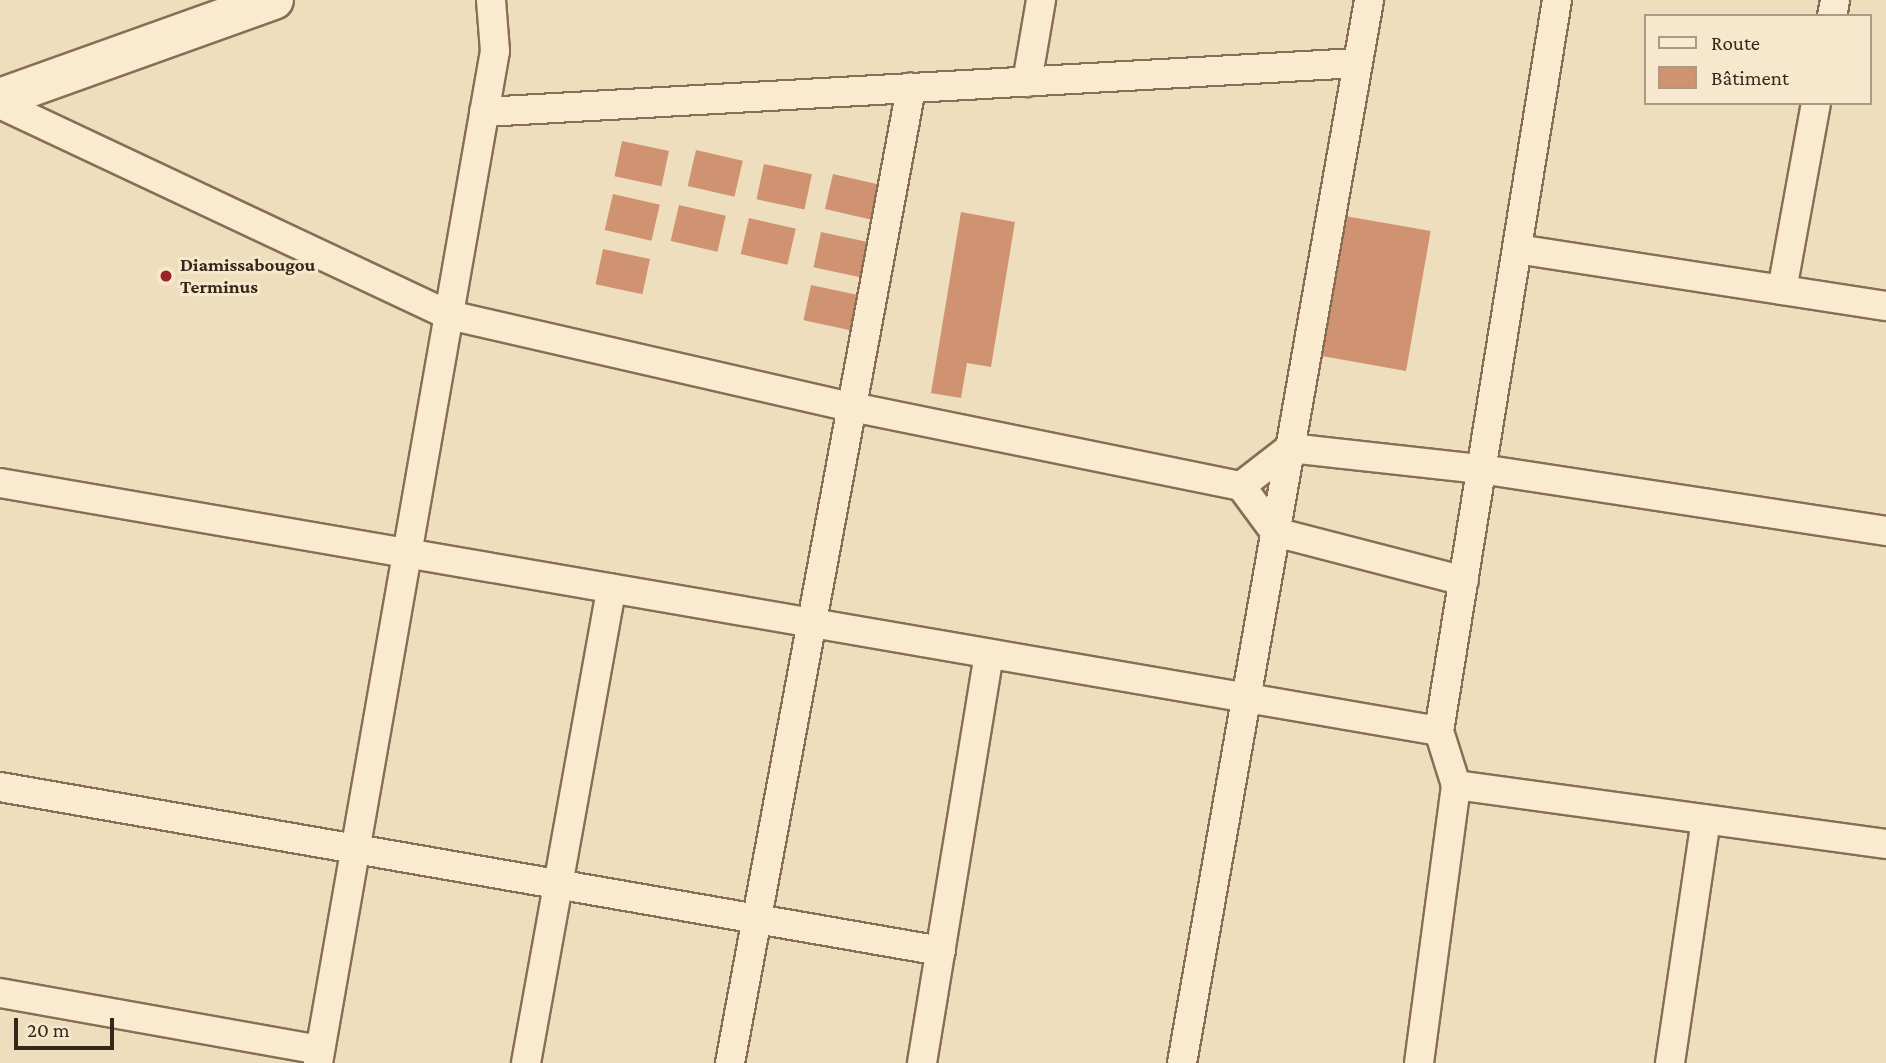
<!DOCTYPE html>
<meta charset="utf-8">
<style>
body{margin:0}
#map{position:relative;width:1886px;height:1063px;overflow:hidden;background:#efdebd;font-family:"Crimson Pro",serif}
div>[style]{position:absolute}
.building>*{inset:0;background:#d09371;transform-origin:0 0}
.roads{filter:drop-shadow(2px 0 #886e55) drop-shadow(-2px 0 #886e55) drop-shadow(0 2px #886e55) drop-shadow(0 -2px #886e55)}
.minor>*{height:28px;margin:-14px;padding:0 14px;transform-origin:14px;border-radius:14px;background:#faebd0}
.secondary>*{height:38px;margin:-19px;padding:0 19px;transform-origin:19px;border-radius:19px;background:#faebd0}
.dots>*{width:19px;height:19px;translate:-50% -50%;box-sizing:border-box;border:4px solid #f7e8cd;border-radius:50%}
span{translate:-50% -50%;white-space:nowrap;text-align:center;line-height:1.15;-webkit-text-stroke:6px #f7e8cd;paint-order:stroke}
.poi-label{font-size:19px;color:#36271b;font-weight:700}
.left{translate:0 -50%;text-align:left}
.legend{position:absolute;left:1644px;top:14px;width:228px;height:91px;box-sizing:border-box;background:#f7e8cd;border:2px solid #aa9b86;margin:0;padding:9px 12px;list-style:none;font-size:21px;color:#36271b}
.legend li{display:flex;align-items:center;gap:14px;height:35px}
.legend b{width:35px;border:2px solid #aa9b86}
.scale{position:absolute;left:14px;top:1018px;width:100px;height:32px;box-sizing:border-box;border:4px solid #36271b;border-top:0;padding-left:9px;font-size:21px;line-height:24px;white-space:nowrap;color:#36271b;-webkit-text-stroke:5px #f7e8cd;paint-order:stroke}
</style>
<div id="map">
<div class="building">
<div style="left:622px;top:141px;width:48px;height:36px;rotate:12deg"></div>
<div style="left:696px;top:150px;width:48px;height:37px;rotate:13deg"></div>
<div style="left:764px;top:164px;width:49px;height:36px;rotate:12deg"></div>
<div style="left:833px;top:174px;width:48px;height:36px;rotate:13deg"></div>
<div style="left:613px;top:194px;width:48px;height:37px;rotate:13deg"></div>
<div style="left:679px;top:205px;width:48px;height:37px;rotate:13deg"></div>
<div style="clip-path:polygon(961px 212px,1015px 222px,991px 367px,967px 363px,961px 398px,931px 393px)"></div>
<div style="left:1345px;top:216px;width:87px;height:142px;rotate:10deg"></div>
<div style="left:749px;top:218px;width:48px;height:37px;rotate:13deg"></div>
<div style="left:821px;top:232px;width:49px;height:36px;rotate:12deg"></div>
<div style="left:603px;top:249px;width:48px;height:36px;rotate:12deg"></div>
<div style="left:811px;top:285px;width:48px;height:36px;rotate:12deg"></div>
</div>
<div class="roads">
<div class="minor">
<div style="left:1832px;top:16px;width:16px;rotate:-79deg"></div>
<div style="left:1027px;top:82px;width:83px;rotate:-80.3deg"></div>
<div style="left:0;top:104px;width:496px;rotate:25.2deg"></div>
<div style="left:449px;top:315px;width:413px;rotate:12.9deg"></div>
<div style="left:852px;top:407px;width:397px;rotate:11.5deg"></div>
<div style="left:1241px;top:486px;width:62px;rotate:-37.8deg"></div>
<div style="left:1290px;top:448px;width:192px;rotate:6.3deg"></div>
<div style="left:1481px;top:469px;width:410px;rotate:8.7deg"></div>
<div style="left:484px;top:112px;width:875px;rotate:-3.21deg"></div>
<div style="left:1517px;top:249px;width:373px;rotate:8.8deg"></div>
<div style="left:1782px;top:290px;width:190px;rotate:-79.7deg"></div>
<div style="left:0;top:483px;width:1460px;rotate:9.78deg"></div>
<div style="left:1241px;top:486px;width:57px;rotate:53.5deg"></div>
<div style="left:1275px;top:532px;width:195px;rotate:14.5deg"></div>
<div style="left:1456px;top:785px;width:434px;rotate:7.8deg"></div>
<div style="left:0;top:787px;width:955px;rotate:9.89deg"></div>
<div style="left:0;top:993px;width:325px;rotate:10.1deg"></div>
<div style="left:318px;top:1063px;width:1027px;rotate:-80.08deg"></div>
<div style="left:495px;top:51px;width:51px;rotate:-94.5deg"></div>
<div style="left:526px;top:1063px;width:482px;rotate:-79.8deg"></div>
<div style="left:730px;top:1063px;width:992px;rotate:-79.48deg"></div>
<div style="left:922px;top:1063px;width:414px;rotate:-80.7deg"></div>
<div style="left:1182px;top:1063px;width:1079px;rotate:-80.02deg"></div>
<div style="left:1419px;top:1063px;width:280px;rotate:-82.4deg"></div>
<div style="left:1456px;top:785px;width:57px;rotate:-107.5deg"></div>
<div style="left:1439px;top:731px;width:740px;rotate:-80.83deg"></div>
<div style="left:1670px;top:1063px;width:246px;rotate:-81.6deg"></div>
</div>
<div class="secondary">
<div style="left:0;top:98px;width:291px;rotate:-19.7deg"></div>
</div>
</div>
<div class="dots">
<div style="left:166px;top:276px;background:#99232a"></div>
</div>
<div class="poi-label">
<span class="left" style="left:180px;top:276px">Diamissabougou<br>Terminus</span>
</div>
<ul class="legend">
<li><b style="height:9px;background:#faebd0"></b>Route</li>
<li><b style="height:19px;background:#d09371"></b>Bâtiment</li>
</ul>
<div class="scale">20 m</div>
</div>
